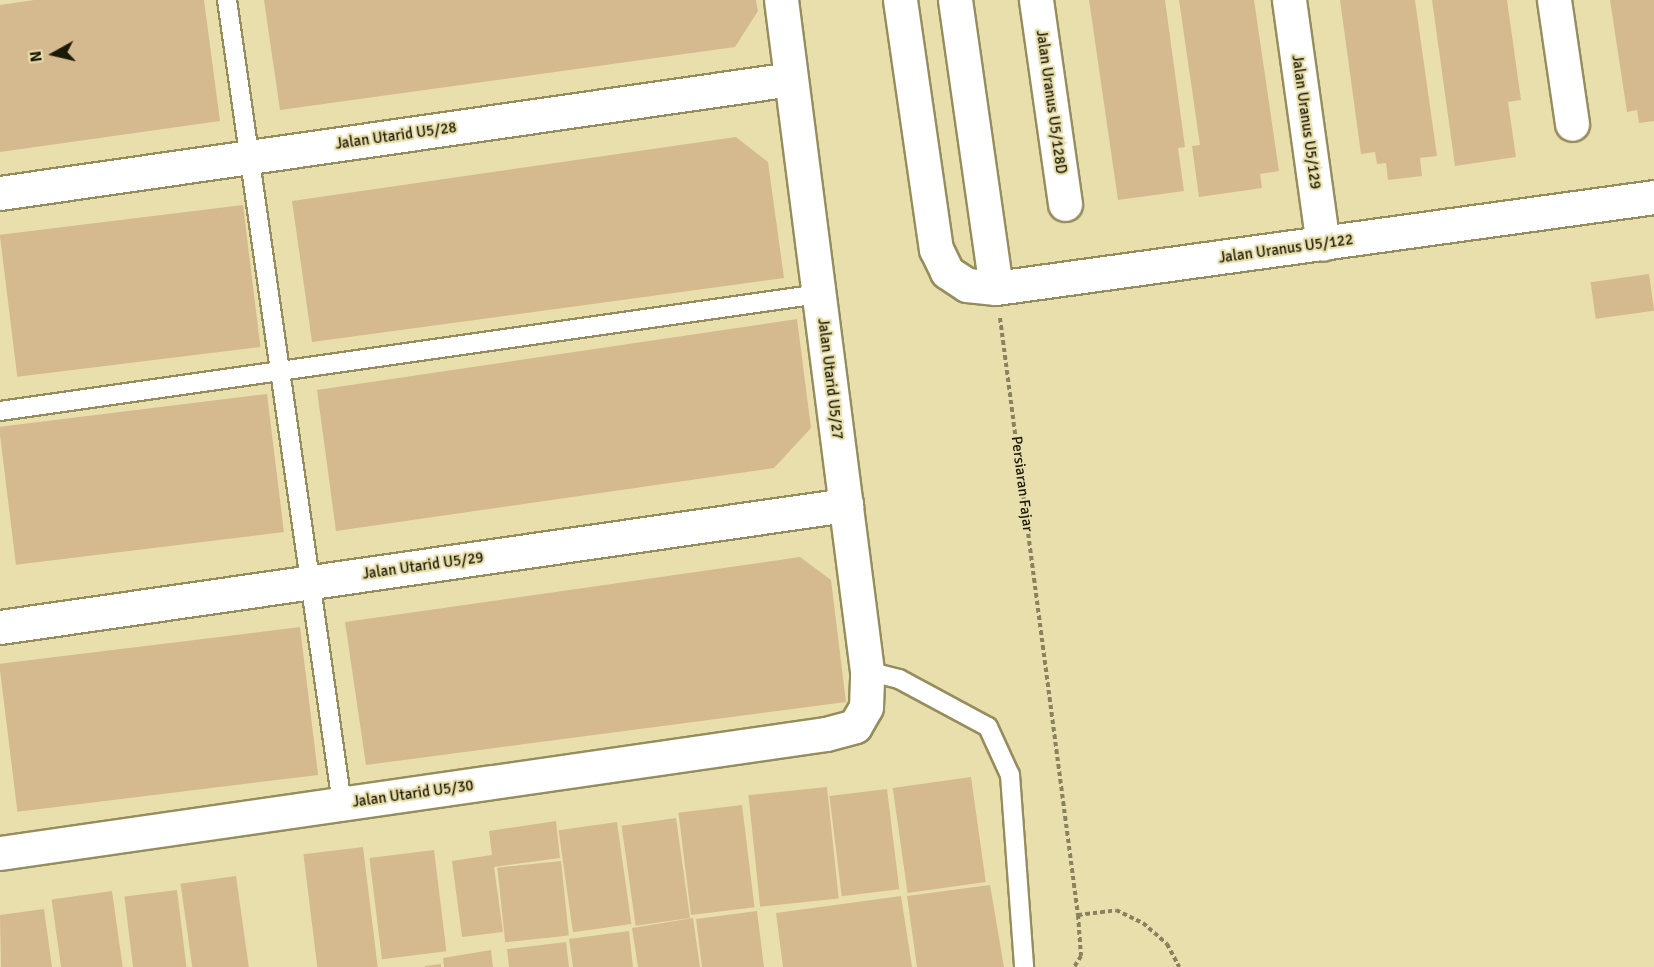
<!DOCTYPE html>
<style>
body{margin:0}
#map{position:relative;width:1654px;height:967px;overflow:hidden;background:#e8dfad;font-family:Signika,sans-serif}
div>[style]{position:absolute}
.building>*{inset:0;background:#d6ba8f;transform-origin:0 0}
.path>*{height:4px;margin-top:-2px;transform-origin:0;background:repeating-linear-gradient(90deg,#88825e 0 4.5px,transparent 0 7.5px)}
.roads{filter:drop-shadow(2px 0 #968d5e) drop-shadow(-2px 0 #968d5e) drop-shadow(0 2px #968d5e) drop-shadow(0 -2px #968d5e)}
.service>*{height:18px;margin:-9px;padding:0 9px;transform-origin:9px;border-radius:9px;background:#fff}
.minor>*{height:33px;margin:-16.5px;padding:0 16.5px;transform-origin:16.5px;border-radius:16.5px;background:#fff}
.tertiary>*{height:33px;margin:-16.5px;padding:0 16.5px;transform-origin:16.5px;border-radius:16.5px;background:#fff}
span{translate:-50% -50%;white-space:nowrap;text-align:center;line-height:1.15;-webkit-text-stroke:4.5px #e8dfad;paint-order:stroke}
.street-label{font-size:15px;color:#1c1906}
.north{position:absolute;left:24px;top:24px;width:60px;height:60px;-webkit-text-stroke:4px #e8dfad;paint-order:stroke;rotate:262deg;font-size:16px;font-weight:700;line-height:24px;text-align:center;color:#1c1906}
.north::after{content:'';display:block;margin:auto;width:21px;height:27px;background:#1c1906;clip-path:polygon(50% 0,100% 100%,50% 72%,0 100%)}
</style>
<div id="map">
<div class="building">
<div style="clip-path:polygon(34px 0,204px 0,220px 121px,0 152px,0 5px)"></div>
<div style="clip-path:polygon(264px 0,756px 0,758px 11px,735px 47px,280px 110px)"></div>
<div style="clip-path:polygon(1089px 0,1165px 0,1185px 147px,1178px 148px,1184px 191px,1118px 200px)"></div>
<div style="clip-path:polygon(1179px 0,1254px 0,1279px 171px,1260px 174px,1262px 188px,1199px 197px,1192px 146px,1200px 145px)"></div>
<div style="clip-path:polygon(1340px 0,1415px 0,1437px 156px,1420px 158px,1422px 176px,1388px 180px,1386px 163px,1377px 164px,1375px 152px,1361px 154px)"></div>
<div style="clip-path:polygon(1432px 0,1507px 0,1521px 100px,1508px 102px,1516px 157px,1455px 166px)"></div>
<div style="clip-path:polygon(1610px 0,1654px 0,1654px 121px,1639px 123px,1637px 110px,1627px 112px)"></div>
<div style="clip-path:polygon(736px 137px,768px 162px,784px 278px,312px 342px,292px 201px)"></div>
<div style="left:243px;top:205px;width:143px;height:245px;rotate:83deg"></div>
<div style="left:1649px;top:274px;width:37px;height:59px;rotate:82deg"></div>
<div style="clip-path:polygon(797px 319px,811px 428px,774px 468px,336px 531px,317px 390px)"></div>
<div style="left:267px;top:394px;width:139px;height:270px;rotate:83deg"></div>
<div style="clip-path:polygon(800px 557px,831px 580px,846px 702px,366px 765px,345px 622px)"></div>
<div style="left:300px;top:627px;width:149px;height:303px;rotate:83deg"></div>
<div style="left:971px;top:777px;width:106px;height:79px;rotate:82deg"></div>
<div style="left:827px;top:787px;width:112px;height:79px;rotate:84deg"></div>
<div style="left:887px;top:789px;width:101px;height:58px;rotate:83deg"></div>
<div style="left:742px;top:805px;width:103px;height:64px;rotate:83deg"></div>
<div style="left:676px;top:818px;width:101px;height:55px;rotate:82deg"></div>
<div style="clip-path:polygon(556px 821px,560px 858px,494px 867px,503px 932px,462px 937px,452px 861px,492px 855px,489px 831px)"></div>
<div style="left:617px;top:822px;width:103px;height:59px;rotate:82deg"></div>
<div style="left:363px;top:847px;width:121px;height:60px;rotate:83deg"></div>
<div style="left:434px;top:850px;width:102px;height:65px;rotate:83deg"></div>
<div style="left:561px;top:861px;width:75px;height:64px;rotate:84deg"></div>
<div style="left:236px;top:876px;width:92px;height:56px;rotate:82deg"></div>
<div style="clip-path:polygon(990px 885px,1004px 967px,917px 967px,907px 896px)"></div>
<div style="left:177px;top:890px;width:78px;height:53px;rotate:83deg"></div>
<div style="left:112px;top:891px;width:77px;height:61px;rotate:82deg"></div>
<div style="clip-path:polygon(901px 896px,912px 967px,783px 967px,776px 913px)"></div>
<div style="clip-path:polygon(44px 909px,52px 967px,1px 967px,0 915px)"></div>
<div style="clip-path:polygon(757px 911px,764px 967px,702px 967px,696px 919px)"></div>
<div style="clip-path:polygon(693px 918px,700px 967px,638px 967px,632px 928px)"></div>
<div style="clip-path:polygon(629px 931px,633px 967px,573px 967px,569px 939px)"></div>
<div style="clip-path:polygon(566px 942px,569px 967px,509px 967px,507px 949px)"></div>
<div style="clip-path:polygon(491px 950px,493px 967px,444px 967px,443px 958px)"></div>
<div style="clip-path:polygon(441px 964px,441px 967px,425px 967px,425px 966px)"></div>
</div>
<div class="path">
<div style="left:1000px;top:318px;width:602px;rotate:82.56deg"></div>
<div style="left:1078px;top:915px;width:41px;rotate:85.8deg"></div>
<div style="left:1081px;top:956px;width:13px;rotate:122deg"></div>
<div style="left:1078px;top:915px;width:38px;rotate:-7deg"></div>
<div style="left:1116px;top:910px;width:30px;rotate:26deg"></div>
<div style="left:1143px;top:923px;width:32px;rotate:41deg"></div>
<div style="left:1167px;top:944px;width:26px;rotate:62deg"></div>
</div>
<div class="roads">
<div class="service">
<div style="left:227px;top:0;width:812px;rotate:81.86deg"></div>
<div style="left:0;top:411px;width:827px;rotate:-8.13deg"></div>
<div style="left:867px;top:671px;width:33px;rotate:14deg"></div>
<div style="left:899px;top:679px;width:101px;rotate:28.3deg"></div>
<div style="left:988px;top:727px;width:53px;rotate:65.4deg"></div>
<div style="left:1010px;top:775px;width:193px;rotate:85.8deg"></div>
</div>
<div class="minor">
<div style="left:1036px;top:0;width:206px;rotate:81.9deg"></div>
<div style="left:1289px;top:0;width:246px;rotate:82.1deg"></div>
<div style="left:1554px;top:0;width:125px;rotate:81.7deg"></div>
<div style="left:0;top:193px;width:799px;rotate:-8.2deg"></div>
<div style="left:996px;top:288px;width:664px;rotate:-7.87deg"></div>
<div style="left:0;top:627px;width:855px;rotate:-8.21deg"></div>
<div style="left:0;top:853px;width:835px;rotate:-8.2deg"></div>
<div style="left:826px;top:734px;width:30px;rotate:-15deg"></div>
<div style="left:855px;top:726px;width:22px;rotate:-60deg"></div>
<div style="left:866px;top:707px;width:36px;rotate:-88deg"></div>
<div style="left:867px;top:671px;width:676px;rotate:-97.3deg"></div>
</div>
<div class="tertiary">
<div style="left:900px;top:0;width:252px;rotate:81.8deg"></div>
<div style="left:936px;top:249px;width:25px;rotate:64deg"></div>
<div style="left:947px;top:272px;width:24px;rotate:33deg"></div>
<div style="left:967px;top:285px;width:29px;rotate:6deg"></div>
<div style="left:996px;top:288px;width:291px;rotate:-98.1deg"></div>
</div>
</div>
<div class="street-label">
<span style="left:1051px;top:102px;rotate:82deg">Jalan Uranus U5/128D</span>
<span style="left:1306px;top:122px;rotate:82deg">Jalan Uranus U5/129</span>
<span style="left:396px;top:136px;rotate:-8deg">Jalan Utarid U5/28</span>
<span style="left:1286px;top:249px;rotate:-8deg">Jalan Uranus U5/122</span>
<span style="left:830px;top:379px;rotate:83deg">Jalan Utarid U5/27</span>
<span style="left:1022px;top:484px;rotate:83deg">Persiaran Fajar</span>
<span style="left:423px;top:566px;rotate:-8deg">Jalan Utarid U5/29</span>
<span style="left:413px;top:794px;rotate:-8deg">Jalan Utarid U5/30</span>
</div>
<div class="north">N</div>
</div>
